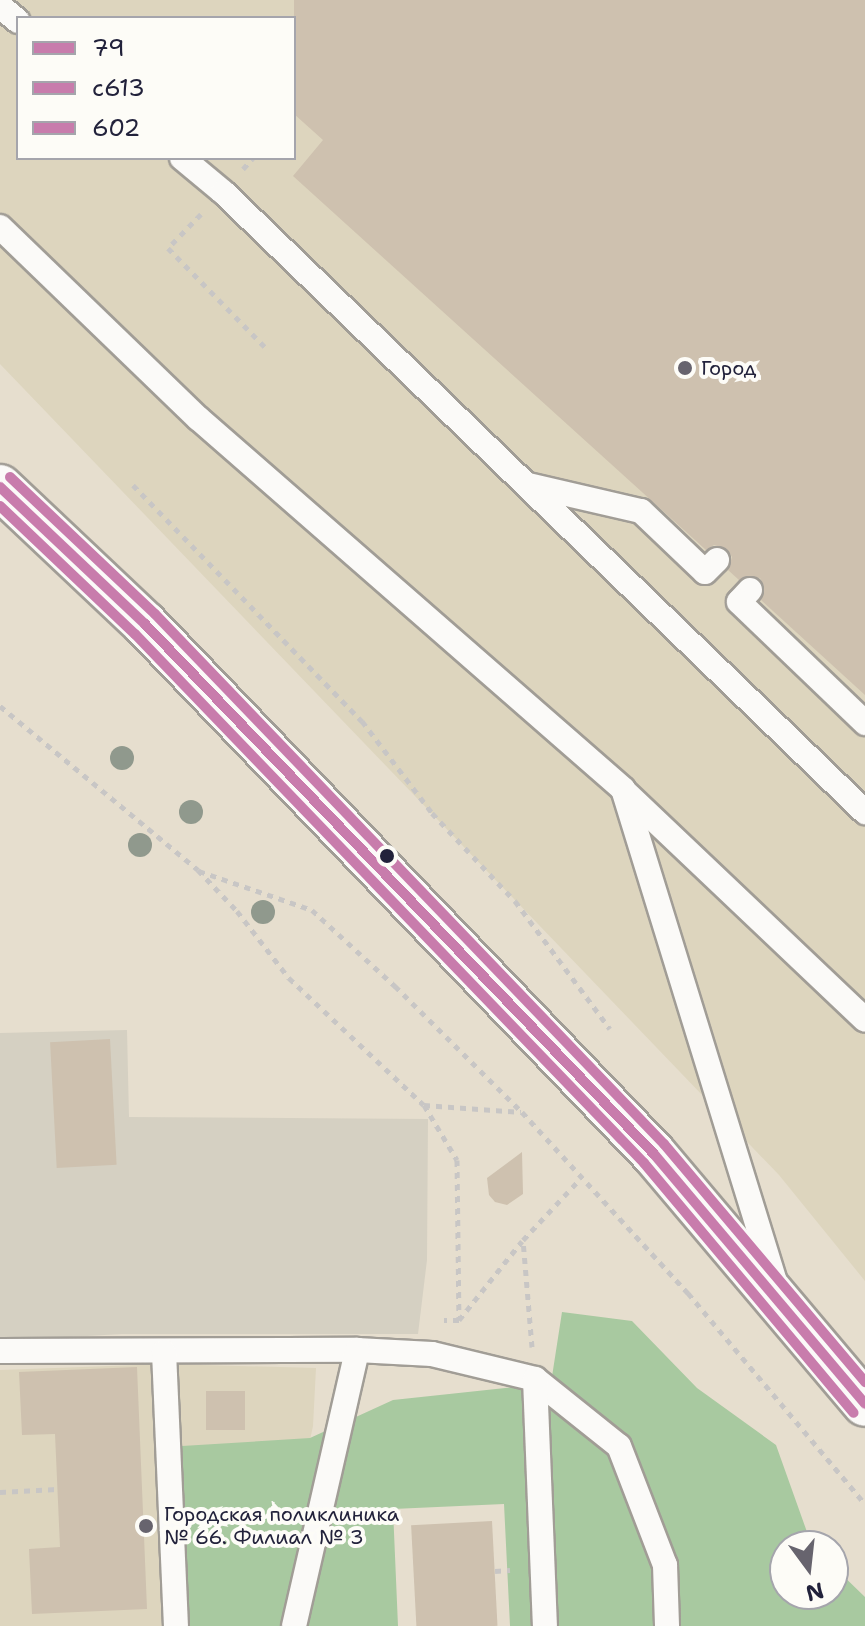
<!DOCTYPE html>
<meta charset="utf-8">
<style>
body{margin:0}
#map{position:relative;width:865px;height:1626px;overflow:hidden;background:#e6dece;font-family:"Shantell Sans",sans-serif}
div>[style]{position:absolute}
.built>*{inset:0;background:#ddd5be}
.industrial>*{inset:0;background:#d5d0c2}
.forest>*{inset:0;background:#a8c9a0}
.building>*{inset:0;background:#cec1af;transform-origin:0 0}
.path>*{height:5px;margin-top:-2.5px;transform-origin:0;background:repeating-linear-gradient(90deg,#c8c6c5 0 6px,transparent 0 12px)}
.roads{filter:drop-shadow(2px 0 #a19d96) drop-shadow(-2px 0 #a19d96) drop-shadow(0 2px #a19d96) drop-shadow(0 -2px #a19d96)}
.lane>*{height:24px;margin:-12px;padding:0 12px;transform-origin:12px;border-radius:12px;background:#fbfaf8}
.secondary>*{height:44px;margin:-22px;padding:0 22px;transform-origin:22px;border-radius:22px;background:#fbfaf8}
.bus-1>*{height:10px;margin:-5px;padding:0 5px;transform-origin:5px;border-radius:5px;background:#c87cac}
.bus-2>*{height:10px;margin:-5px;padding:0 5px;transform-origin:5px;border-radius:5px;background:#c87cac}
.bus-3>*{height:10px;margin:-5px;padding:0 5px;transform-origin:5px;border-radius:5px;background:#c87cac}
.trees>*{width:24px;height:24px;margin:-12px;border-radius:50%;background:#90998d}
.dots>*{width:22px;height:22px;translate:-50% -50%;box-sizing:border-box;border:4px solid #fdfcf7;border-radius:50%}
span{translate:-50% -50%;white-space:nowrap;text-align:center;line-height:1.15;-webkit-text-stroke:8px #fdfcf7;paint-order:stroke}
.poi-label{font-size:20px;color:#22223b}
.left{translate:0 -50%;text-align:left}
.legend{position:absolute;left:16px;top:16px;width:280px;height:144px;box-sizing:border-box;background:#fdfcf7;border:2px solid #a5a5ac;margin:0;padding:10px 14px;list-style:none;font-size:24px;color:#22223b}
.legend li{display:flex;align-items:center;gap:16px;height:40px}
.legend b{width:40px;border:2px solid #a5a5ac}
.north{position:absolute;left:769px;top:1530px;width:80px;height:80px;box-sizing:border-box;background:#fdfcf7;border:2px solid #a5a5ac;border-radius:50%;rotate:165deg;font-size:22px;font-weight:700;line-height:32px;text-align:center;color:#22223b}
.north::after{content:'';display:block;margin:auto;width:28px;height:36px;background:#67646e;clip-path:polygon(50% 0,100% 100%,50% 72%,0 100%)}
</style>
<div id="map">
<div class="built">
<div style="clip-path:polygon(evenodd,0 0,865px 0,865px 1281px,779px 1175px,0 364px,0 0,18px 18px,294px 18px,294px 158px,18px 158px,18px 18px)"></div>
<div style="clip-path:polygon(165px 1364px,316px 1368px,313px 1426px,270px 1626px,0 1626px,0 1370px)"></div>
</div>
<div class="industrial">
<div style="clip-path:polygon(127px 1030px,129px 1117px,428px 1119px,427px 1260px,418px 1334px,122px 1334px,0 1341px,0 1033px)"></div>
</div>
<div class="forest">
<div style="clip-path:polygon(562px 1312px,632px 1321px,697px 1388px,776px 1445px,812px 1546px,785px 1546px,785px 1594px,833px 1594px,833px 1566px,865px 1597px,865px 1626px,510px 1626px,504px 1504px,393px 1509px,398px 1626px,185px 1626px,182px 1446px,310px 1438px,393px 1400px,551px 1383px)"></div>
</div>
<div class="building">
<div style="clip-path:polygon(294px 0,865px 0,865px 695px,761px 600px,764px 586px,760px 578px,746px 576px,739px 580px,728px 570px,732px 557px,727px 549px,714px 545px,706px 550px,293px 176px,323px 140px,294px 114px)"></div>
<div style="left:110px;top:1039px;width:126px;height:60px;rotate:87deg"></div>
<div style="clip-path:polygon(522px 1152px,523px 1194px,507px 1205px,495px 1202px,489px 1195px,487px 1178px)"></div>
<div style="clip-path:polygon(137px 1367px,147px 1609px,32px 1614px,29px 1549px,60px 1547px,55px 1434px,22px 1435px,19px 1372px)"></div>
<div style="left:206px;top:1391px;width:39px;height:39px"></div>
<div style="left:492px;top:1521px;width:105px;height:81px;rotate:87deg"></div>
</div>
<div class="path">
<div style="left:243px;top:169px;width:15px;rotate:-48deg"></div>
<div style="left:201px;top:214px;width:47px;rotate:134.1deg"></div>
<div style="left:168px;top:248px;width:140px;rotate:45.6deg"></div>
<div style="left:133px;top:485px;width:329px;rotate:45.9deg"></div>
<div style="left:362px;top:721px;width:116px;rotate:52.7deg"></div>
<div style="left:432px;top:813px;width:121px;rotate:46.7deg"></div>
<div style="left:515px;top:901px;width:159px;rotate:53.4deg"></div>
<div style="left:0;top:706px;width:257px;rotate:39.6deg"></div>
<div style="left:198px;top:870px;width:57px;rotate:46.4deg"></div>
<div style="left:237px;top:911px;width:85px;rotate:52.2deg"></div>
<div style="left:289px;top:978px;width:185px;rotate:43.3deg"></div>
<div style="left:424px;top:1105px;width:64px;rotate:59deg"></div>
<div style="left:457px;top:1160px;width:160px;rotate:89.3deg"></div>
<div style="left:459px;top:1320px;width:15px;rotate:180deg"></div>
<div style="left:199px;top:871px;width:120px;rotate:19deg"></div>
<div style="left:312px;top:910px;width:113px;rotate:42.5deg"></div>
<div style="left:395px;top:986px;width:179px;rotate:44.8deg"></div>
<div style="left:522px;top:1112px;width:246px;rotate:47.5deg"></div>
<div style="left:688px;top:1293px;width:275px;rotate:50deg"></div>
<div style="left:424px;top:1105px;width:97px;rotate:4.1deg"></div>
<div style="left:459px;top:1320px;width:101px;rotate:-51.4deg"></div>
<div style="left:532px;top:1347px;width:107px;rotate:-94.8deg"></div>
<div style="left:523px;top:1240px;width:83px;rotate:-46.9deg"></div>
<div style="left:0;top:1492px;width:57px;rotate:-3deg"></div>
<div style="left:495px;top:1571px;width:15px;rotate:-4deg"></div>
</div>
<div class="roads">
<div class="lane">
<div style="left:0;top:6px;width:23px;rotate:40deg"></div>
<div style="left:182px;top:158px;width:53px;rotate:39.7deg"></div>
<div style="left:223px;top:192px;width:893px;rotate:44deg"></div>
<div style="left:0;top:227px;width:275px;rotate:44deg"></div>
<div style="left:198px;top:418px;width:564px;rotate:41.12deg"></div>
<div style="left:623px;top:789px;width:516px;rotate:72.86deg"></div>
<div style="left:528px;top:485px;width:116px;rotate:13deg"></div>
<div style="left:641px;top:511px;width:88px;rotate:43.6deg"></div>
<div style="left:705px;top:572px;width:17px;rotate:-45deg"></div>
<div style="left:750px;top:590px;width:16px;rotate:133deg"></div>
<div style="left:739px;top:602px;width:175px;rotate:43.8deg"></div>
<div style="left:624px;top:791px;width:332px;rotate:43.5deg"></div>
<div style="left:0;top:1351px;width:357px;rotate:-0.2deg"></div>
<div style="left:357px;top:1350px;width:75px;rotate:3.1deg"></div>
<div style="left:432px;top:1354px;width:106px;rotate:13.6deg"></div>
<div style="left:535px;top:1379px;width:107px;rotate:38.6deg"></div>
<div style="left:619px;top:1446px;width:128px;rotate:68.9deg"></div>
<div style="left:665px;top:1565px;width:61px;rotate:88.1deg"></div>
<div style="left:164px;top:1352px;width:274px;rotate:87.5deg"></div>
<div style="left:535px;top:1379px;width:247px;rotate:87.7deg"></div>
<div style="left:294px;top:1626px;width:283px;rotate:-77.1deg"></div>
</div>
<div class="secondary">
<div style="left:0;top:487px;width:199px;rotate:43.4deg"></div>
<div style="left:145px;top:624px;width:735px;rotate:46.16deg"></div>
<div style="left:654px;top:1154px;width:327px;rotate:49.8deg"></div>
</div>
</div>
<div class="bus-1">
<div style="left:0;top:487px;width:199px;rotate:43.4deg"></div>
<div style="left:145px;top:624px;width:735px;rotate:46.16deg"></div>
<div style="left:654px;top:1154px;width:327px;rotate:49.8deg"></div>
</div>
<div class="bus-2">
<div style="left:0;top:506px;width:186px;rotate:43.5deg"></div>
<div style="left:135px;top:634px;width:734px;rotate:46.1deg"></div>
<div style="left:644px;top:1163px;width:326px;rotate:50deg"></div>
</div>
<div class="bus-3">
<div style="left:10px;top:477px;width:199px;rotate:43.4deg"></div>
<div style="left:155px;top:614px;width:735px;rotate:46.16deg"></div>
<div style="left:664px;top:1144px;width:312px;rotate:49.8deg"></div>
</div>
<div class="trees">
<div style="left:122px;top:758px"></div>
<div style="left:191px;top:812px"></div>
<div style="left:140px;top:845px"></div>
<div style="left:263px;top:912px"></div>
</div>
<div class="dots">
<div style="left:685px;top:368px;background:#67646e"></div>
<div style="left:387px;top:856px;background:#22223b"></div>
<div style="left:146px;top:1526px;background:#67646e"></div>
</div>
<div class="poi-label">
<span class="left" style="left:701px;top:368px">Город</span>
<span class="left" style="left:164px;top:1526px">Городская поликлиника<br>№ 66. Филиал № 3</span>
</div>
<ul class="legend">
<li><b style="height:10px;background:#c87cac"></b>79</li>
<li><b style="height:10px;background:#c87cac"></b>с613</li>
<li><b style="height:10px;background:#c87cac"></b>602</li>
</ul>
<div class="north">N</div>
</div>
